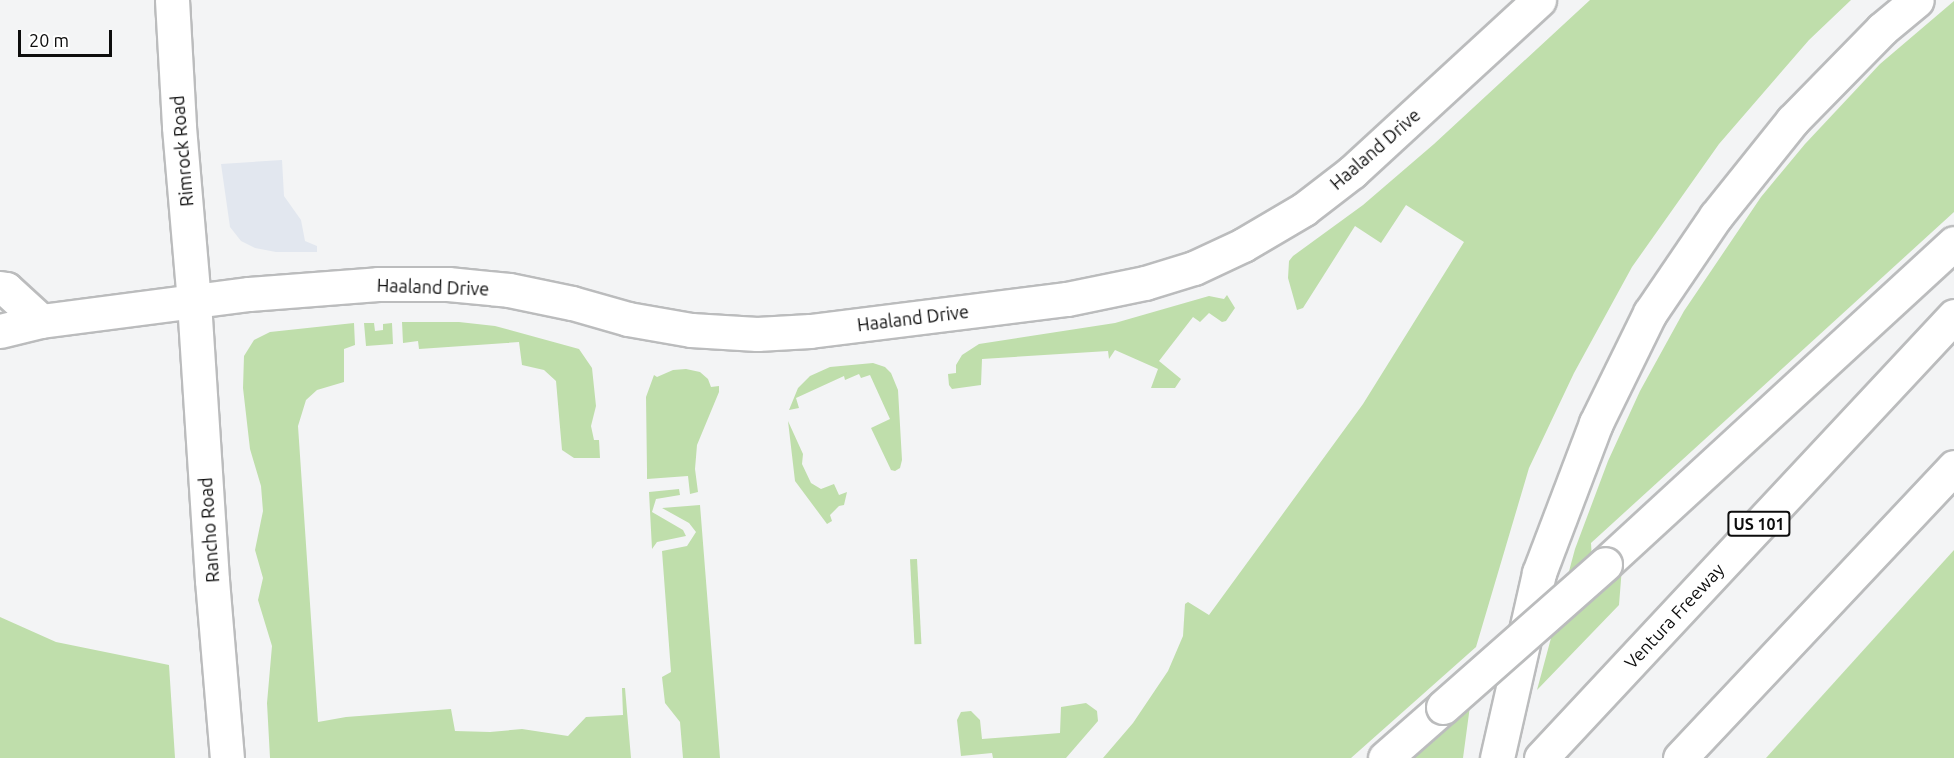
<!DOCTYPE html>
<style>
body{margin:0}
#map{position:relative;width:1954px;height:758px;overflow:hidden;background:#f3f4f5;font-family:Ubuntu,sans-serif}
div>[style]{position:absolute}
.built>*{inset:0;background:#e2e7ef}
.green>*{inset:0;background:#bfdeab;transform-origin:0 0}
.roads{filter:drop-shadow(2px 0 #bbbcbd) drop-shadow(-2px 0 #bbbcbd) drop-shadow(0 2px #bbbcbd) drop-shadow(0 -2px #bbbcbd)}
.minor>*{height:33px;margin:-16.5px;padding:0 16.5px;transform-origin:16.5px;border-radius:16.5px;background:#fff}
.highway>*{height:33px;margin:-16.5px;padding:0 16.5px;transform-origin:16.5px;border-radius:16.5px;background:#fff}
.bridges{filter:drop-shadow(2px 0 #bbbcbd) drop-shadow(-2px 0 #bbbcbd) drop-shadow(0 2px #bbbcbd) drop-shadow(0 -2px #bbbcbd)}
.highway-bridge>*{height:33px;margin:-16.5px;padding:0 16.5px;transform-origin:16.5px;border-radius:16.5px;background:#fff}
span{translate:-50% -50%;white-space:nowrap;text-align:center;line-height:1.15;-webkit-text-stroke:4.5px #fff;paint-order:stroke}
.shield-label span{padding:2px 4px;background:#fff;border:2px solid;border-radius:4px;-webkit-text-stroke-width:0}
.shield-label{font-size:16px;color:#0d0d0d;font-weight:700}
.street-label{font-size:18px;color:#0d0d0d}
.scale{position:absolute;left:18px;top:30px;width:94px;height:27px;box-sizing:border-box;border:3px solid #0d0d0d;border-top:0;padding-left:8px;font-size:18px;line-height:21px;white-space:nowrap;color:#0d0d0d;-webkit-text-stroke:4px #fff;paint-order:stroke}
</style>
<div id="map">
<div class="built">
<div style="clip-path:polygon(282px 160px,284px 196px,301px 220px,305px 241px,317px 246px,317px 252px,276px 252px,255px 248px,241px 241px,230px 227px,221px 164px)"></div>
</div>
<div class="green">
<div style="clip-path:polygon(1590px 0,1851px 0,1809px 40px,1719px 144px,1632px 267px,1574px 373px,1529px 468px,1476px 647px,1351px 758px,1103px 758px,1133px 723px,1168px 671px,1183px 636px,1185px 604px,1188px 602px,1209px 615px,1363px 404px,1464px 242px,1406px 205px,1381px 243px,1355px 226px,1303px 308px,1297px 310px,1288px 278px,1289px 261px,1293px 256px,1363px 205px,1434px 144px)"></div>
<div style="clip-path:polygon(1954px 1px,1954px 212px,1591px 543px,1594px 593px,1622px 567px,1619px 605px,1537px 690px,1575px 549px,1608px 461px,1640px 391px,1684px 311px,1761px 197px,1805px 144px,1880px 64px)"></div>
<div style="clip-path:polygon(1227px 295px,1235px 308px,1226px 321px,1222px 322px,1209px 313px,1200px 322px,1193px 317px,1159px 361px,1181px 379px,1175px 388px,1151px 388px,1158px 369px,1115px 350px,1109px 359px,1108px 351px,982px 359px,981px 385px,952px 389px,949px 385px,948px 374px,956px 373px,956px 365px,962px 355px,979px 344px,1115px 323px,1209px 296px,1224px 299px)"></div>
<div style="clip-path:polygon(402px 322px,459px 322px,495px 326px,579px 349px,592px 368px,596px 406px,591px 426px,594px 440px,599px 440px,600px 458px,574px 458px,562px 450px,556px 381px,544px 370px,522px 365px,519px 342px,419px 349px,418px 341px,403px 343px)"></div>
<div style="clip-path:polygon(354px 323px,355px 345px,344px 349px,344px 382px,317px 390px,306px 400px,298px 426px,318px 722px,346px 717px,451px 709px,455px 731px,490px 732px,522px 729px,568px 736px,586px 717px,623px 715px,622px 688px,625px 688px,631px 758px,270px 758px,267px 703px,272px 646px,258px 600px,263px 578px,255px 550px,263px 511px,261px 486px,250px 449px,243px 388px,244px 356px,254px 340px,270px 332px)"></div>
<div style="clip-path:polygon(364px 323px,374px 323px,375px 331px,383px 330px,383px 324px,392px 323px,393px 344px,366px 346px)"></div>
<div style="clip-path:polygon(873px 363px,885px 367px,891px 373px,898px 390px,902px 460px,900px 468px,895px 471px,891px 470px,871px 428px,890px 419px,870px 375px,861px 378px,859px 374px,845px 380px,844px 376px,796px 398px,799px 408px,789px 410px,798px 388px,810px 376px,830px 367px)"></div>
<div style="clip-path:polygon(686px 369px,700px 372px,708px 379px,711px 387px,719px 386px,719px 392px,697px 445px,695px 469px,698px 492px,690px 494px,688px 476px,647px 479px,647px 471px,646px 397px,654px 375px,657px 377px,673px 370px)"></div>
<div style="clip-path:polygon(788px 421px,803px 454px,802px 464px,811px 483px,821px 489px,834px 484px,839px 495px,847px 492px,844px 505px,839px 506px,830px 515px,832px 521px,827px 524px,795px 481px)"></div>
<div style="clip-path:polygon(679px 489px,680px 495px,656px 499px,652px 512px,683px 530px,686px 536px,657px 542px,652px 549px,649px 492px)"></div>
<div style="clip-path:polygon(700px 505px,720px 758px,683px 758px,680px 722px,665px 703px,662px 677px,671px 672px,662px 551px,687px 546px,696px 532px,689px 523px,662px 508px)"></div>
<div style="clip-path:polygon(1954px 550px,1954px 758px,1766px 758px,1811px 708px)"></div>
<div style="left:917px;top:559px;width:85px;height:7px;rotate:87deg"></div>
<div style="clip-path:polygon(0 617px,56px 642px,169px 665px,175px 758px,0 758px)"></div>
<div style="clip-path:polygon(1086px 703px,1097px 711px,1098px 721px,1066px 758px,993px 758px,992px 753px,961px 756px,957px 720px,961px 712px,971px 711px,980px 720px,982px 739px,1060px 733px,1061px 707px)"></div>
<div style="clip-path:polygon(1470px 706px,1463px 758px,1411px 758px,1416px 754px)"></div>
</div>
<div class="roads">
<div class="minor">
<div style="left:172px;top:0;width:127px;rotate:86.8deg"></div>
<div style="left:179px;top:127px;width:176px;rotate:85.1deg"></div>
<div style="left:194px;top:302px;width:279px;rotate:86.3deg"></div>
<div style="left:212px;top:580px;width:179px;rotate:85.2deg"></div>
<div style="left:0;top:288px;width:6px;rotate:9deg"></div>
<div style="left:6px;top:289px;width:47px;rotate:42.4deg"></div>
<div style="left:0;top:331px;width:42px;rotate:-13.7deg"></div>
<div style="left:41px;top:321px;width:210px;rotate:-7.4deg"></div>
<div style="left:249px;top:294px;width:129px;rotate:-4.4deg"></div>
<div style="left:378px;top:284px;width:70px"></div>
<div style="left:448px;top:284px;width:61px;rotate:5.6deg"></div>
<div style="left:509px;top:290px;width:64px;rotate:11.7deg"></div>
<div style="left:572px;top:303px;width:58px;rotate:15.9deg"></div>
<div style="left:628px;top:319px;width:64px;rotate:9.9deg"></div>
<div style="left:691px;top:330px;width:66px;rotate:3.5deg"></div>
<div style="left:757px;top:334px;width:53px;rotate:-3.2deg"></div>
<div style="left:810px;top:331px;width:259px;rotate:-7.1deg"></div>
<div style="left:1067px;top:299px;width:80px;rotate:-11.6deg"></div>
<div style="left:1145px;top:283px;width:51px;rotate:-17deg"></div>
<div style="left:1194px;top:268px;width:54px;rotate:-25.1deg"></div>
<div style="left:1243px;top:245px;width:71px;rotate:-30.5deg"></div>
<div style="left:1304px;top:209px;width:61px;rotate:-37.6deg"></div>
<div style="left:1352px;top:172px;width:254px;rotate:-42.6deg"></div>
</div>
<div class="highway">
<div style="left:1605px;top:564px;width:474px;rotate:-42.6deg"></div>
<div style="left:1385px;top:758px;width:77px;rotate:-41.3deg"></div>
<div style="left:1497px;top:758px;width:190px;rotate:-77.2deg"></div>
<div style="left:1539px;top:573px;width:160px;rotate:-69.2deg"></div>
<div style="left:1596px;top:423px;width:123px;rotate:-63.9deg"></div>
<div style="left:1650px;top:313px;width:117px;rotate:-55.8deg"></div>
<div style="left:1716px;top:216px;width:122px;rotate:-51.3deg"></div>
<div style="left:1792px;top:121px;width:129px;rotate:-45.6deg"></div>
<div style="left:1882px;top:29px;width:45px;rotate:-39.6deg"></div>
<div style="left:1541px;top:758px;width:605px;rotate:-46.94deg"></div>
<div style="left:1680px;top:758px;width:400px;rotate:-46.7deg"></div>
</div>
</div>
<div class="bridges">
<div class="highway-bridge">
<div style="left:1443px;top:707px;width:216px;rotate:-41.4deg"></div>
</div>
</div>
<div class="shield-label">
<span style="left:1759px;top:524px">US 101</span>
</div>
<div class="street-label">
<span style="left:1375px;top:149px;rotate:-41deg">Haaland Drive</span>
<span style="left:182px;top:151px;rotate:-95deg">Rimrock Road</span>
<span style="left:433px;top:287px;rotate:2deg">Haaland Drive</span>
<span style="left:913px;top:318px;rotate:-7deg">Haaland Drive</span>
<span style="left:209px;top:530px;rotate:-94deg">Rancho Road</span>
<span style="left:1674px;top:616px;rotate:-47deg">Ventura Freeway</span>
</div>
<div class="scale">20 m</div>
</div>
